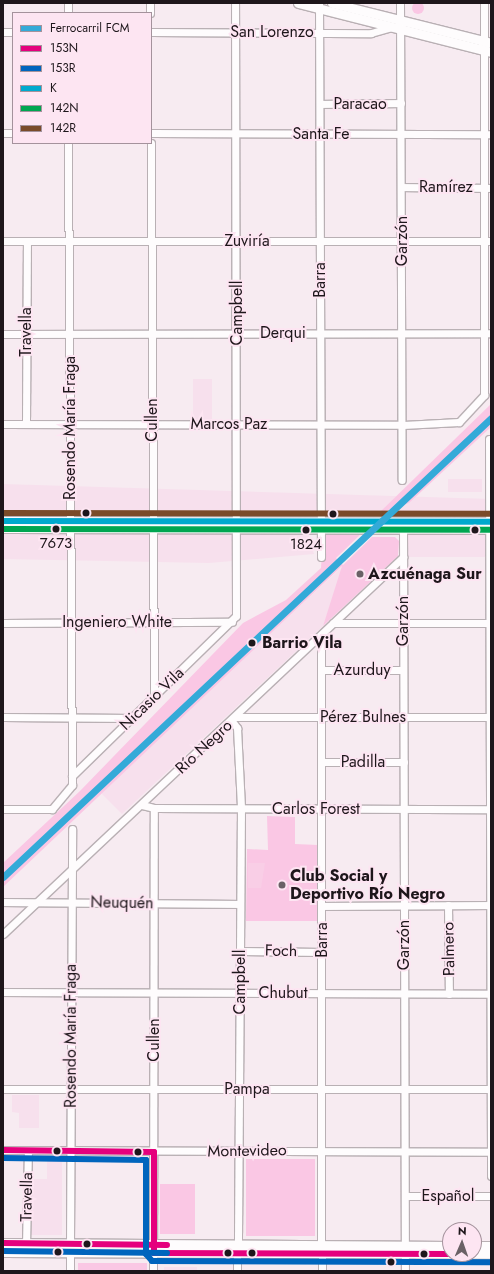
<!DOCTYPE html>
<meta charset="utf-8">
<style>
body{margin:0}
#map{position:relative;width:494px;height:1274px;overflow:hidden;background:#f7ebf1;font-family:Jost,sans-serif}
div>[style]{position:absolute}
.built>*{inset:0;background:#f7e0ed;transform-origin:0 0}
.green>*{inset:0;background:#fac7e4;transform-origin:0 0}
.round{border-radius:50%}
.water>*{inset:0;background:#f9cee6}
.roads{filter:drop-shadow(1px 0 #b9b0b4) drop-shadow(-1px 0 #b9b0b4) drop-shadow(0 1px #b9b0b4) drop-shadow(0 -1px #b9b0b4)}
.minor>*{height:7px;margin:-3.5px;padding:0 3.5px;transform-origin:3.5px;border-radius:3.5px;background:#fefcfd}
.major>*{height:9px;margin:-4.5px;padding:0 4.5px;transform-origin:4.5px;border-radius:4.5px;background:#fefcfd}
.bus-1>*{height:6px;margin:-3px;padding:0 3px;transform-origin:3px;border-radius:3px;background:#e5007d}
.bus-2>*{height:6px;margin:-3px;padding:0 3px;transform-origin:3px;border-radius:3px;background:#0065bd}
.bus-3>*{height:6px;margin:-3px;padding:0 3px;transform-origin:3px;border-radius:3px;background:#00a9ce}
.bus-4>*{height:6px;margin:-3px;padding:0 3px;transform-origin:3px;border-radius:3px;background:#00a651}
.bus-5>*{height:6px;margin:-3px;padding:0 3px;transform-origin:3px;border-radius:3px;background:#7a4b2a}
.rail-1>*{height:7px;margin:-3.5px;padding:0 3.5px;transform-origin:3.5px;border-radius:3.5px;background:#34aad8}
.dots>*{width:11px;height:11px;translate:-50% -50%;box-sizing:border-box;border:2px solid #fde5f2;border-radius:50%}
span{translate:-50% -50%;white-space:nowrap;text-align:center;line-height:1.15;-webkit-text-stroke:4px #fde5f2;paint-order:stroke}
.bus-label{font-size:15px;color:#1e161b}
.street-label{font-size:16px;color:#1e161b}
.poi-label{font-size:16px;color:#1e161b;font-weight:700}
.left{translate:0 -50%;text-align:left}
.stop-label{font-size:16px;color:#1e161b;font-weight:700}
.frame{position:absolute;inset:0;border:4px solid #1e161b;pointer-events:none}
.legend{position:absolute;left:12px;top:12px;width:140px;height:132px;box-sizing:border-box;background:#fde5f2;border:1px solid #a4929c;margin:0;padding:5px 7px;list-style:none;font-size:12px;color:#1e161b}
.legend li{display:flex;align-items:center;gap:8px;height:20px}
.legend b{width:20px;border:1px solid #a4929c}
.north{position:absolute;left:442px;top:1222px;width:40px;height:40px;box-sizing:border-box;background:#fde5f2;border:1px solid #a4929c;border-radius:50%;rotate:2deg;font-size:11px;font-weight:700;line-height:16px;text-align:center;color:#1e161b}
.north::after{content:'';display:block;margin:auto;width:14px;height:18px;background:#6a6166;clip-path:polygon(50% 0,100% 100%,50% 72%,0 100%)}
</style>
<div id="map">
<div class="built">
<div style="left:193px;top:379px;width:19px;height:42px"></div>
<div style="left:448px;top:479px;width:34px;height:13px"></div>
<div style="clip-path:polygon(3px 484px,491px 499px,491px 557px,403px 557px,403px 529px,307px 529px,314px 554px,209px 563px,3px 559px)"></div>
<div style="clip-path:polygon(343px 566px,323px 626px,122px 814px,100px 792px)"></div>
<div style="clip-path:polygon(12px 1095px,39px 1095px,39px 1128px,19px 1128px,19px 1113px,12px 1112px)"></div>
<div style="clip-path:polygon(47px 1157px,59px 1157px,62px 1161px,62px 1235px,31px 1235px,32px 1179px,47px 1179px)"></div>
<div style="left:164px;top:1267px;width:33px;height:4px"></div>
</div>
<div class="green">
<div class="round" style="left:412px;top:2px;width:12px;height:12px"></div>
<div style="clip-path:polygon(491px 404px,491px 427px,409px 503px,379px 513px)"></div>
<div style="clip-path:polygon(323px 534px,361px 534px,336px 558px,343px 565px,372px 537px,395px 537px,399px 541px,398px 556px,323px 626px,342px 566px,3px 887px,3px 863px,80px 791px,243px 623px,286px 600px,321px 568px)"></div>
<div style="clip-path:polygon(267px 816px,295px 817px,295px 844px,318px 845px,317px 921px,246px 921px,247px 849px,268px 850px)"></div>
<div style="left:246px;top:1159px;width:69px;height:77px"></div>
<div style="left:160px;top:1184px;width:35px;height:50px"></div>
<div style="left:78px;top:1263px;width:69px;height:8px"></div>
</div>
<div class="water">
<div style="clip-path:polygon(248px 863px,265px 863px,261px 888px,248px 888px)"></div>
</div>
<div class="roads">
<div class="minor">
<div style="left:68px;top:3px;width:10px;rotate:90deg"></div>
<div style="left:150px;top:3px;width:10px;rotate:90deg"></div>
<div style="left:319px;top:3px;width:554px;rotate:89.79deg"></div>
<div style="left:400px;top:3px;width:477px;rotate:89.8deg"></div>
<div style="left:3px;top:32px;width:10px"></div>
<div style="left:151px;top:32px;width:220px;rotate:0.3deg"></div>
<div style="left:371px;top:33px;width:22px;rotate:-16deg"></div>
<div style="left:320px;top:104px;width:81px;rotate:-0.7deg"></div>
<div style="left:3px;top:133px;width:10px"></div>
<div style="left:151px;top:133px;width:340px;rotate:0.2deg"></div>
<div style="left:151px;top:143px;width:554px;rotate:89.69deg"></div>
<div style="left:401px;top:187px;width:90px;rotate:0.6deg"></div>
<div style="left:3px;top:241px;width:488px"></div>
<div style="left:3px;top:334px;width:488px;rotate:-0.1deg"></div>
<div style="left:3px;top:424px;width:400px;rotate:0.1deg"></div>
<div style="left:403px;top:425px;width:56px;rotate:-3.1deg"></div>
<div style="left:459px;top:422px;width:37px;rotate:-47deg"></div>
<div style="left:484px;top:395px;width:392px;rotate:-90deg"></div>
<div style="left:26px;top:424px;width:183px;rotate:-89.7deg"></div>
<div style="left:489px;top:439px;width:737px;rotate:89.84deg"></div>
<div style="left:403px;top:525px;width:746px;rotate:89.85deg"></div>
<div style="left:3px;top:623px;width:229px;rotate:-0.3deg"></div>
<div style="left:333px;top:623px;width:158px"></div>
<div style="left:321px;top:635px;width:610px;rotate:90deg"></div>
<div style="left:321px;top:670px;width:82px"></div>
<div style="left:3px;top:717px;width:130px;rotate:0.4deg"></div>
<div style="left:236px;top:717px;width:255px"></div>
<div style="left:232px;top:721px;width:9px;rotate:54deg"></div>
<div style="left:237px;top:728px;width:80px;rotate:87.1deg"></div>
<div style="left:241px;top:808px;width:437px;rotate:90.4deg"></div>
<div style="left:322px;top:762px;width:82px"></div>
<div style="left:72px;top:776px;width:229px;rotate:-44.3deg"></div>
<div style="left:236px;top:616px;width:613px;rotate:-90.09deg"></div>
<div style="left:142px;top:805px;width:12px;rotate:14deg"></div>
<div style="left:154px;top:808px;width:337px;rotate:0.2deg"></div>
<div style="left:3px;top:809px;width:49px"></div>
<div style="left:52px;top:809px;width:31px;rotate:-50deg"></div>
<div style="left:72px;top:785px;width:642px;rotate:-90.36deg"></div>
<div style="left:3px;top:902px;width:237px;rotate:0.5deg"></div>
<div style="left:448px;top:905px;width:89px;rotate:89.4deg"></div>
<div style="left:322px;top:906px;width:169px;rotate:-0.3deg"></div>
<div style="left:3px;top:934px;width:550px;rotate:-43.3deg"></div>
<div style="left:240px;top:951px;width:82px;rotate:0.7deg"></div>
<div style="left:3px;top:992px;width:488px;rotate:0.2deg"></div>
<div style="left:3px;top:1089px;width:488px"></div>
<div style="left:3px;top:1150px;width:488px;rotate:0.2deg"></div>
<div style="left:405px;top:1196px;width:86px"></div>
<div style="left:26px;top:1244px;width:93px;rotate:-88.8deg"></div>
<div style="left:70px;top:1244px;width:415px;rotate:-89.7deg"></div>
<div style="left:322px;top:1254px;width:17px;rotate:90deg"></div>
<div style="left:70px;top:1271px;width:19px;rotate:-90deg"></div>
<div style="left:153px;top:1271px;width:463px;rotate:-89.9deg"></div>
<div style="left:237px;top:1271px;width:17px;rotate:-90deg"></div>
</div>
<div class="major">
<div style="left:298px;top:3px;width:199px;rotate:14.2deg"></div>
<div style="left:332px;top:3px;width:164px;rotate:14.1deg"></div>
<div style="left:3px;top:521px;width:488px;rotate:0.1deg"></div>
<div style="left:3px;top:528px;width:488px;rotate:0.1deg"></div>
<div style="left:3px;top:1243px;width:447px;rotate:0.4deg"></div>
<div style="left:474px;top:1246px;width:17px"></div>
<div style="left:3px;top:1252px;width:488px;rotate:0.2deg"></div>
</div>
</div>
<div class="bus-1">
<div style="left:3px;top:1150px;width:151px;rotate:0.8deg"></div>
<div style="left:154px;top:1152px;width:101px;rotate:90deg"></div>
<div style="left:154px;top:1253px;width:296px;rotate:0.2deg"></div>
<div style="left:3px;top:1243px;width:164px;rotate:0.7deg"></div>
</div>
<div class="bus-2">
<div style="left:3px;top:1158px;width:143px;rotate:0.8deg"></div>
<div style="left:146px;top:1160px;width:94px;rotate:90deg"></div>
<div style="left:146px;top:1254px;width:9px;rotate:49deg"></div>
<div style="left:152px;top:1261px;width:339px;rotate:0.2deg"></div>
<div style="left:3px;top:1251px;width:164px;rotate:0.7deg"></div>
</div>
<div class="bus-3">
<div style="left:3px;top:521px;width:488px;rotate:0.1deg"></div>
</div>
<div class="bus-4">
<div style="left:3px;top:529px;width:488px;rotate:0.1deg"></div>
</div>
<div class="bus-5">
<div style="left:3px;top:513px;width:488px;rotate:0.1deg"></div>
</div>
<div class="rail-1">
<div style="left:3px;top:877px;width:670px;rotate:-43.25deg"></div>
</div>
<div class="dots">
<div style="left:86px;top:513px;background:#1e161b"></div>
<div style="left:333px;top:514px;background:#1e161b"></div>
<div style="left:56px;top:529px;background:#1e161b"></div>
<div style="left:306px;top:530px;background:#1e161b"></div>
<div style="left:475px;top:530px;background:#1e161b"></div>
<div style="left:360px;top:574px;background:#6a6166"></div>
<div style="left:252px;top:643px;background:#1e161b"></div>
<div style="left:282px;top:885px;background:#6a6166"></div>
<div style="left:57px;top:1151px;background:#1e161b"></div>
<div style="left:138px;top:1152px;background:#1e161b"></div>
<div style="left:87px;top:1244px;background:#1e161b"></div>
<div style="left:58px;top:1252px;background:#1e161b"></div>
<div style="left:228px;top:1253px;background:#1e161b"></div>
<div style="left:252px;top:1253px;background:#1e161b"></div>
<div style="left:424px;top:1254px;background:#1e161b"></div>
<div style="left:391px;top:1262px;background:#1e161b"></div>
</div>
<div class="bus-label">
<span style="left:56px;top:544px">7673</span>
<span style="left:306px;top:545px">1824</span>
</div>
<div class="street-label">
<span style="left:272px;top:32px">San Lorenzo</span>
<span style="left:360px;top:104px">Paracao</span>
<span style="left:321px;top:134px">Santa Fe</span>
<span style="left:446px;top:187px">Ramírez</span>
<span style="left:247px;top:241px">Zuviría</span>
<span style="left:402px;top:241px;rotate:-90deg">Garzón</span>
<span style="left:320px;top:280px;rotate:-90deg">Barra</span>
<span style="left:237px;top:313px;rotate:-90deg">Campbell</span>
<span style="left:26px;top:332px;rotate:-90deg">Travella</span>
<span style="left:283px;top:333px">Derqui</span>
<span style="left:152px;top:420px;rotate:-90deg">Cullen</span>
<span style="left:229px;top:424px">Marcos Paz</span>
<span style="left:70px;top:428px;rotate:-90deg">Rosendo María Fraga</span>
<span style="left:403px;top:621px;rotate:-90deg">Garzón</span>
<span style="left:117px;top:622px">Ingeniero White</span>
<span style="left:362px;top:670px">Azurduy</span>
<span style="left:152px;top:699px;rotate:-44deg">Nicasio Vila</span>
<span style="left:363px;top:717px">Pérez Bulnes</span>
<span style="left:204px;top:747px;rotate:-43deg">Río Negro</span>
<span style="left:363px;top:762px">Padilla</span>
<span style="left:316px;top:809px">Carlos Forest</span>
<span style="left:122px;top:903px;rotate:1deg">Neuquén</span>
<span style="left:322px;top:940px;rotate:-90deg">Barra</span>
<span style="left:404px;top:945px;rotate:-90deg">Garzón</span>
<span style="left:449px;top:949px;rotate:-91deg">Palmero</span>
<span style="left:281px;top:951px;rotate:1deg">Foch</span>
<span style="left:240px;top:982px;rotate:-90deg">Campbell</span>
<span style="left:283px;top:993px">Chubut</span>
<span style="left:71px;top:1036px;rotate:-90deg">Rosendo María Fraga</span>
<span style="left:154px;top:1040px;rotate:-90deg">Cullen</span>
<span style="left:247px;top:1089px">Pampa</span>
<span style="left:247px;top:1151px;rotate:-1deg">Montevideo</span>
<span style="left:448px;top:1196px">Español</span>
<span style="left:27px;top:1197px;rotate:-89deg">Travella</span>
</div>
<div class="poi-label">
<span class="left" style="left:368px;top:574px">Azcuénaga Sur</span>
<span class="left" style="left:290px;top:885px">Club Social y<br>Deportivo Río Negro</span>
</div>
<div class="stop-label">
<span class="left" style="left:262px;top:643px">Barrio Vila</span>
</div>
<div class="frame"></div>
<ul class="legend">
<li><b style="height:5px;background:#34aad8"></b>Ferrocarril FCM</li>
<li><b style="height:5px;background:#e5007d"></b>153N</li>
<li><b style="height:5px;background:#0065bd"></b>153R</li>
<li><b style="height:5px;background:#00a9ce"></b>K</li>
<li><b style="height:5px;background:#00a651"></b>142N</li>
<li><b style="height:5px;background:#7a4b2a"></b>142R</li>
</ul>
<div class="north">N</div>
</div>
